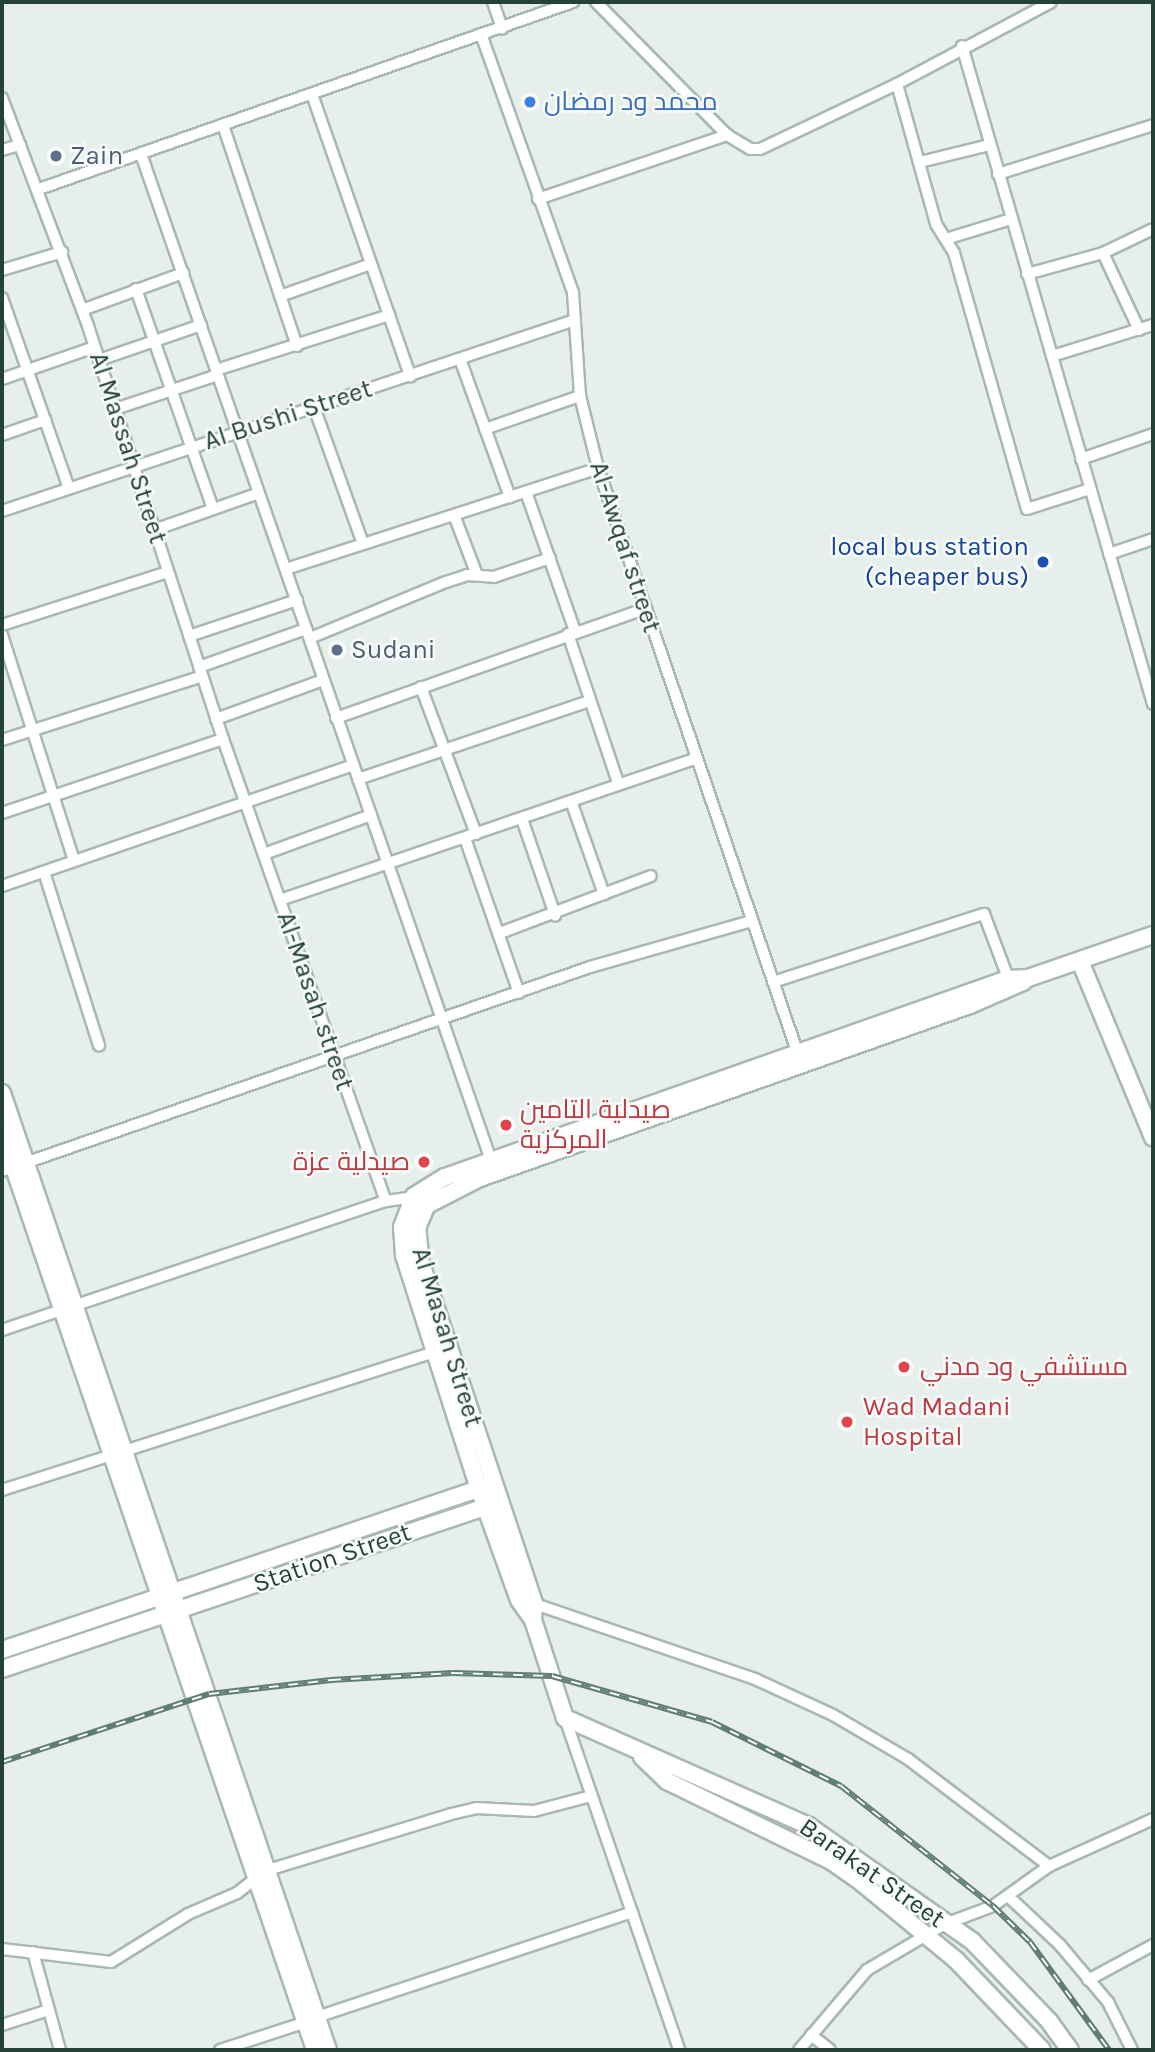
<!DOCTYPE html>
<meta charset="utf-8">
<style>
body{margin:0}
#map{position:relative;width:1155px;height:2052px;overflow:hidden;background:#e6efeb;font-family:Karla,Cairo,sans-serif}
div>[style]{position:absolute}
.roads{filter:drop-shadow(2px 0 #a8b8b2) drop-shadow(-2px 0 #a8b8b2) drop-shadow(0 2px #a8b8b2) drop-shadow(0 -2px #a8b8b2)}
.street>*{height:10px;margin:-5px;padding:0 5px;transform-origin:5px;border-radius:5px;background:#fff}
.secondary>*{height:16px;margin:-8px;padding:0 8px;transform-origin:8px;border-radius:8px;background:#fff}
.rail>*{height:6px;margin-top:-3px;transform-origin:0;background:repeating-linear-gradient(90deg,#f7fbf9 0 10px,#5f7d75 0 20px);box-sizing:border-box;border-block:2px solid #5f7d75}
.dots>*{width:19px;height:19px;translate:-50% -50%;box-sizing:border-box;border:4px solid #f7fbf9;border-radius:50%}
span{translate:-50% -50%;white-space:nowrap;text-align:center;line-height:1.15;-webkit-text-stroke:5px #f7fbf9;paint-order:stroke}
.shop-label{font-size:26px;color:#366cbe}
.left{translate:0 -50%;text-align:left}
.service-label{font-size:26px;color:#4e5e75}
.street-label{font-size:26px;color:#24423a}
.transit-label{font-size:26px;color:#164399}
.right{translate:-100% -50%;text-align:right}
.health-label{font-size:26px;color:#be3a42}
.frame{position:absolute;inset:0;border:4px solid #24423a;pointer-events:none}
</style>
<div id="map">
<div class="roads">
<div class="street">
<div style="left:493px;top:2px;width:28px;rotate:71deg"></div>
<div style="left:596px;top:2px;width:187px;rotate:45.4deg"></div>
<div style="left:727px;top:135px;width:27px;rotate:31deg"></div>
<div style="left:750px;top:149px;width:10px"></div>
<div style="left:760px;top:149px;width:152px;rotate:-25.4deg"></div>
<div style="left:897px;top:84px;width:174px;rotate:-28deg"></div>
<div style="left:481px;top:34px;width:275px;rotate:70.4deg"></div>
<div style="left:573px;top:293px;width:103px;rotate:86.1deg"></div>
<div style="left:580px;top:396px;width:74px;rotate:76deg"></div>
<div style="left:598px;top:468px;width:619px;rotate:71.16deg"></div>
<div style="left:962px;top:46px;width:685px;rotate:73.81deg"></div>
<div style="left:897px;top:84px;width:145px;rotate:74.4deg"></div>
<div style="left:936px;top:224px;width:34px;rotate:58deg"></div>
<div style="left:954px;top:253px;width:266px;rotate:74.1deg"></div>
<div style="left:1027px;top:509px;width:66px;rotate:-17.6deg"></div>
<div style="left:312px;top:94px;width:299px;rotate:70.8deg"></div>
<div style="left:2px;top:98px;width:244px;rotate:69.3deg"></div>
<div style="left:88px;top:326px;width:435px;rotate:71.9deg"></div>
<div style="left:223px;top:739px;width:490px;rotate:70.6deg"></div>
<div style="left:223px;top:125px;width:233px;rotate:71.5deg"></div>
<div style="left:2px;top:150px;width:19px;rotate:-16deg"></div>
<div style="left:141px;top:154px;width:1071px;rotate:70.82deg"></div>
<div style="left:920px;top:162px;width:71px;rotate:-13.8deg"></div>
<div style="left:998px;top:174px;width:163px;rotate:-17.5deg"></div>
<div style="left:39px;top:189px;width:566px;rotate:-19.3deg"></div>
<div style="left:538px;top:199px;width:200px;rotate:-18.7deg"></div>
<div style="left:949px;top:238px;width:65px;rotate:-17deg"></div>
<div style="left:1103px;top:253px;width:85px;rotate:64.9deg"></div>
<div style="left:2px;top:270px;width:63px;rotate:-16.7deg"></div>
<div style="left:1027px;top:274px;width:79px;rotate:-15.4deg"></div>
<div style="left:1103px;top:253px;width:55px;rotate:-25.6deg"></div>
<div style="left:136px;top:289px;width:233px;rotate:70.7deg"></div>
<div style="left:280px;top:296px;width:96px;rotate:-19.4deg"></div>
<div style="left:2px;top:298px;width:201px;rotate:70.6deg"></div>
<div style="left:82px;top:310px;width:108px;rotate:-20.1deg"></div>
<div style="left:1052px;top:356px;width:106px;rotate:-17.1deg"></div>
<div style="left:460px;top:359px;width:147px;rotate:70.1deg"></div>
<div style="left:99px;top:360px;width:108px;rotate:-18.9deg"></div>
<div style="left:216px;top:370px;width:182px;rotate:-17.6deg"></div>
<div style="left:2px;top:379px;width:98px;rotate:-19deg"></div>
<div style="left:314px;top:407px;width:145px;rotate:70.3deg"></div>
<div style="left:115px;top:409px;width:108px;rotate:-18.3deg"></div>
<div style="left:485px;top:429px;width:101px;rotate:-19.2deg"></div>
<div style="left:2px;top:435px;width:46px;rotate:-19.2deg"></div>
<div style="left:1081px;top:459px;width:76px;rotate:-19.1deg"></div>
<div style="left:526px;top:492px;width:147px;rotate:70.6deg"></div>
<div style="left:2px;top:511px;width:604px;rotate:-18.43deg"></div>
<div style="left:454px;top:515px;width:64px;rotate:69deg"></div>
<div style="left:154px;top:530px;width:111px;rotate:-19.4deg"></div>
<div style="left:1109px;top:554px;width:46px;rotate:-18.8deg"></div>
<div style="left:286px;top:569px;width:328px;rotate:-17.9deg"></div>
<div style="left:2px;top:625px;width:174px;rotate:-17.7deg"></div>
<div style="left:568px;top:634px;width:157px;rotate:71.4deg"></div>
<div style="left:2px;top:635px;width:237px;rotate:72.3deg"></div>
<div style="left:189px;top:636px;width:114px;rotate:-18.4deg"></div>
<div style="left:310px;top:638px;width:147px;rotate:-22.4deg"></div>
<div style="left:446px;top:582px;width:22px;rotate:-18deg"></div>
<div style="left:467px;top:575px;width:27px;rotate:4deg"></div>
<div style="left:494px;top:577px;width:59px;rotate:-18.7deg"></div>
<div style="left:199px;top:667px;width:114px;rotate:-19.6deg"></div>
<div style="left:421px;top:687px;width:157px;rotate:69.5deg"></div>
<div style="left:336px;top:718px;width:326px;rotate:-19.5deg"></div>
<div style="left:216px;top:719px;width:114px;rotate:-20deg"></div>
<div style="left:2px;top:740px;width:210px;rotate:-17.7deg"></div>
<div style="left:358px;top:779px;width:245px;rotate:-18.6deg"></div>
<div style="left:571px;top:801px;width:99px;rotate:70.5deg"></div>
<div style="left:2px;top:813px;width:233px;rotate:-18.5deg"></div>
<div style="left:522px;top:819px;width:102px;rotate:71deg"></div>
<div style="left:465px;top:838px;width:164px;rotate:70.8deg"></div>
<div style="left:264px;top:854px;width:114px;rotate:-20deg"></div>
<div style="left:44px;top:872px;width:182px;rotate:72.4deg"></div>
<div style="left:2px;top:886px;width:371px;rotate:-19deg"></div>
<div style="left:280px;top:900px;width:437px;rotate:-18.8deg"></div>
<div style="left:500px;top:933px;width:161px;rotate:-20.7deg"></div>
<div style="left:773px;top:982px;width:222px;rotate:-17.9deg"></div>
<div style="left:984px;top:914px;width:74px;rotate:69.4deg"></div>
<div style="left:2px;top:1171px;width:622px;rotate:-19.13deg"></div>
<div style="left:590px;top:967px;width:167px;rotate:-15.9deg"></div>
<div style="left:2px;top:1330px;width:405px;rotate:-18.6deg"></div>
<div style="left:386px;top:1201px;width:30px;rotate:-8deg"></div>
<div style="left:2px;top:1490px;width:454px;rotate:-17.7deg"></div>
<div style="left:529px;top:1602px;width:239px;rotate:18.8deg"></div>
<div style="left:755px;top:1679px;width:86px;rotate:24.8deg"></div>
<div style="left:833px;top:1715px;width:87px;rotate:30.4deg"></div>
<div style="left:908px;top:1759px;width:177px;rotate:37.2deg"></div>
<div style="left:565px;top:1718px;width:351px;rotate:71deg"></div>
<div style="left:268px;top:1870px;width:191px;rotate:-17deg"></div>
<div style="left:451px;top:1814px;width:26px;rotate:-13deg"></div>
<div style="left:476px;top:1808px;width:58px;rotate:3deg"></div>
<div style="left:534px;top:1811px;width:59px;rotate:-14.7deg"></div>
<div style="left:1008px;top:1896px;width:71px;rotate:43.3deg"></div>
<div style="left:1060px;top:1945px;width:75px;rotate:49.9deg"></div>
<div style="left:1108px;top:2002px;width:54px;rotate:63.4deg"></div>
<div style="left:2px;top:1949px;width:110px;rotate:6.8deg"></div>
<div style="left:111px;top:1962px;width:91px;rotate:-31.9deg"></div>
<div style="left:188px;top:1914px;width:53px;rotate:-23.2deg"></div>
<div style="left:237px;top:1893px;width:24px;rotate:-38deg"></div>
<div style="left:33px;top:1952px;width:102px;rotate:74.6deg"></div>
<div style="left:1088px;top:1980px;width:74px;rotate:-28.3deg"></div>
<div style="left:317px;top:2017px;width:332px;rotate:-18.4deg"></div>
<div style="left:2px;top:2025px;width:49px;rotate:-17.7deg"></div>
<div style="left:811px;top:2035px;width:24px;rotate:38deg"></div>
<div style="left:220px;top:2050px;width:90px;rotate:-18deg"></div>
<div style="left:799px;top:2050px;width:105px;rotate:-49.6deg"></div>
<div style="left:867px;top:1970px;width:91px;rotate:-30.5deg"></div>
<div style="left:945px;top:1924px;width:51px;rotate:-20.6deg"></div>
<div style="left:993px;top:1906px;width:69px;rotate:-35.5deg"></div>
<div style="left:1049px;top:1866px;width:114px;rotate:-24.3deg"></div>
</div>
<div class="secondary">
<div style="left:1080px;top:961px;width:191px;rotate:67.5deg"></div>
<div style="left:2px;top:1093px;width:1011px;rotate:71.19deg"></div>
<div style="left:2px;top:1133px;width:969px;rotate:71.15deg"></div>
<div style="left:533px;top:1619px;width:16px;rotate:-86deg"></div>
<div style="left:534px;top:1603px;width:357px;rotate:-108.4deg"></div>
<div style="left:421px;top:1264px;width:36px;rotate:-96deg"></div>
<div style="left:417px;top:1228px;width:25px;rotate:-67deg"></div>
<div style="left:427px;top:1205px;width:59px;rotate:-27deg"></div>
<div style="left:480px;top:1178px;width:520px;rotate:-19.45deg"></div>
<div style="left:970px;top:1005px;width:58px;rotate:-23.5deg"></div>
<div style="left:2px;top:1650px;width:512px;rotate:-18.68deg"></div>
<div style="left:2px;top:1669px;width:519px;rotate:-18.54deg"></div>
<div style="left:642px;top:1757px;width:35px;rotate:44deg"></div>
<div style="left:667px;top:1781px;width:182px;rotate:26deg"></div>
<div style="left:831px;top:1861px;width:38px;rotate:35deg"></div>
<div style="left:862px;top:1883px;width:122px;rotate:39.3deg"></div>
<div style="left:956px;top:1960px;width:124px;rotate:46.3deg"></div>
<div style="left:1070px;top:2050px;width:34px;rotate:-126deg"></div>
<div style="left:1050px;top:2022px;width:112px;rotate:-133.9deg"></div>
<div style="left:972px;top:1941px;width:199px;rotate:-144.8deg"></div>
<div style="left:809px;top:1826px;width:267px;rotate:-156.1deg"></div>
<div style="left:565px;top:1718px;width:103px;rotate:-108.1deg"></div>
<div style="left:533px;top:1620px;width:24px;rotate:-125deg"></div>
<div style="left:519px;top:1600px;width:118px;rotate:-109.8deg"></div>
<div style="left:479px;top:1489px;width:246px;rotate:-107.8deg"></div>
<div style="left:404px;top:1255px;width:28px;rotate:-94deg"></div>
<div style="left:402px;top:1227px;width:33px;rotate:-69deg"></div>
<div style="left:414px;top:1196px;width:36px;rotate:-32deg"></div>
<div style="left:445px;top:1177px;width:597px;rotate:-19.38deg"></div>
<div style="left:1008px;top:979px;width:20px;rotate:-3deg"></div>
<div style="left:1028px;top:978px;width:132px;rotate:-19deg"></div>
</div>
</div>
<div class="rail">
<div style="left:2px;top:1762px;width:218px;rotate:-18.2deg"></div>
<div style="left:209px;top:1694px;width:123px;rotate:-6.5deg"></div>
<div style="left:331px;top:1680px;width:122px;rotate:-3.3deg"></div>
<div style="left:453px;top:1673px;width:99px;rotate:1.7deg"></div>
<div style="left:552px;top:1676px;width:166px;rotate:16deg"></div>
<div style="left:712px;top:1722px;width:144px;rotate:26.4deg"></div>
<div style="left:841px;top:1786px;width:194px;rotate:38.3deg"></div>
<div style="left:993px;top:1906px;width:52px;rotate:44.2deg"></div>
<div style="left:1030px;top:1942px;width:134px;rotate:53.8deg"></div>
</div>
<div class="dots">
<div style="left:530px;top:102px;background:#3f7fe0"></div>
<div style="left:56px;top:156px;background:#5c6f8a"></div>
<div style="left:1043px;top:562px;background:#1a4fb4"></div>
<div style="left:337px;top:650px;background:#5c6f8a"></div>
<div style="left:506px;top:1125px;background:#e0444e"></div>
<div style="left:424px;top:1162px;background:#e0444e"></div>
<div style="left:904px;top:1367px;background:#e0444e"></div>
<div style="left:847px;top:1422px;background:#e0444e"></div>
</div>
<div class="shop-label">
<span class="left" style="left:544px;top:102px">محمد ود رمضان</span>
</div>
<div class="service-label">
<span class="left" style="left:70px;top:156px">Zain</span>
<span class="left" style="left:351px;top:650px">Sudani</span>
</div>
<div class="street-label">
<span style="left:288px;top:415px;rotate:-18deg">Al Bushi Street</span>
<span style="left:128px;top:448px;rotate:72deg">Al Massah Street</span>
<span style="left:625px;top:547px;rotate:72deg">Al-Awqaf street</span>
<span style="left:315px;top:1001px;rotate:71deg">Al-Masah street</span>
<span style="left:447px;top:1337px;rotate:73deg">Al Masah Street</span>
<span style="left:332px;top:1558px;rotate:-19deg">Station Street</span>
<span style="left:872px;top:1873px;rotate:35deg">Barakat Street</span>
</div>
<div class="transit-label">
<span class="right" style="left:1029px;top:562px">local bus station<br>(cheaper bus)</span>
</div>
<div class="health-label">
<span class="left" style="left:520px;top:1125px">صيدلية التامين<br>المركزية</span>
<span class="right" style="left:410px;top:1162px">صيدلية عزة</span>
<span class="left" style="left:920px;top:1367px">مستشفي ود مدني</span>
<span class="left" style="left:863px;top:1422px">Wad Madani<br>Hospital</span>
</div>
<div class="frame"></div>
</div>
